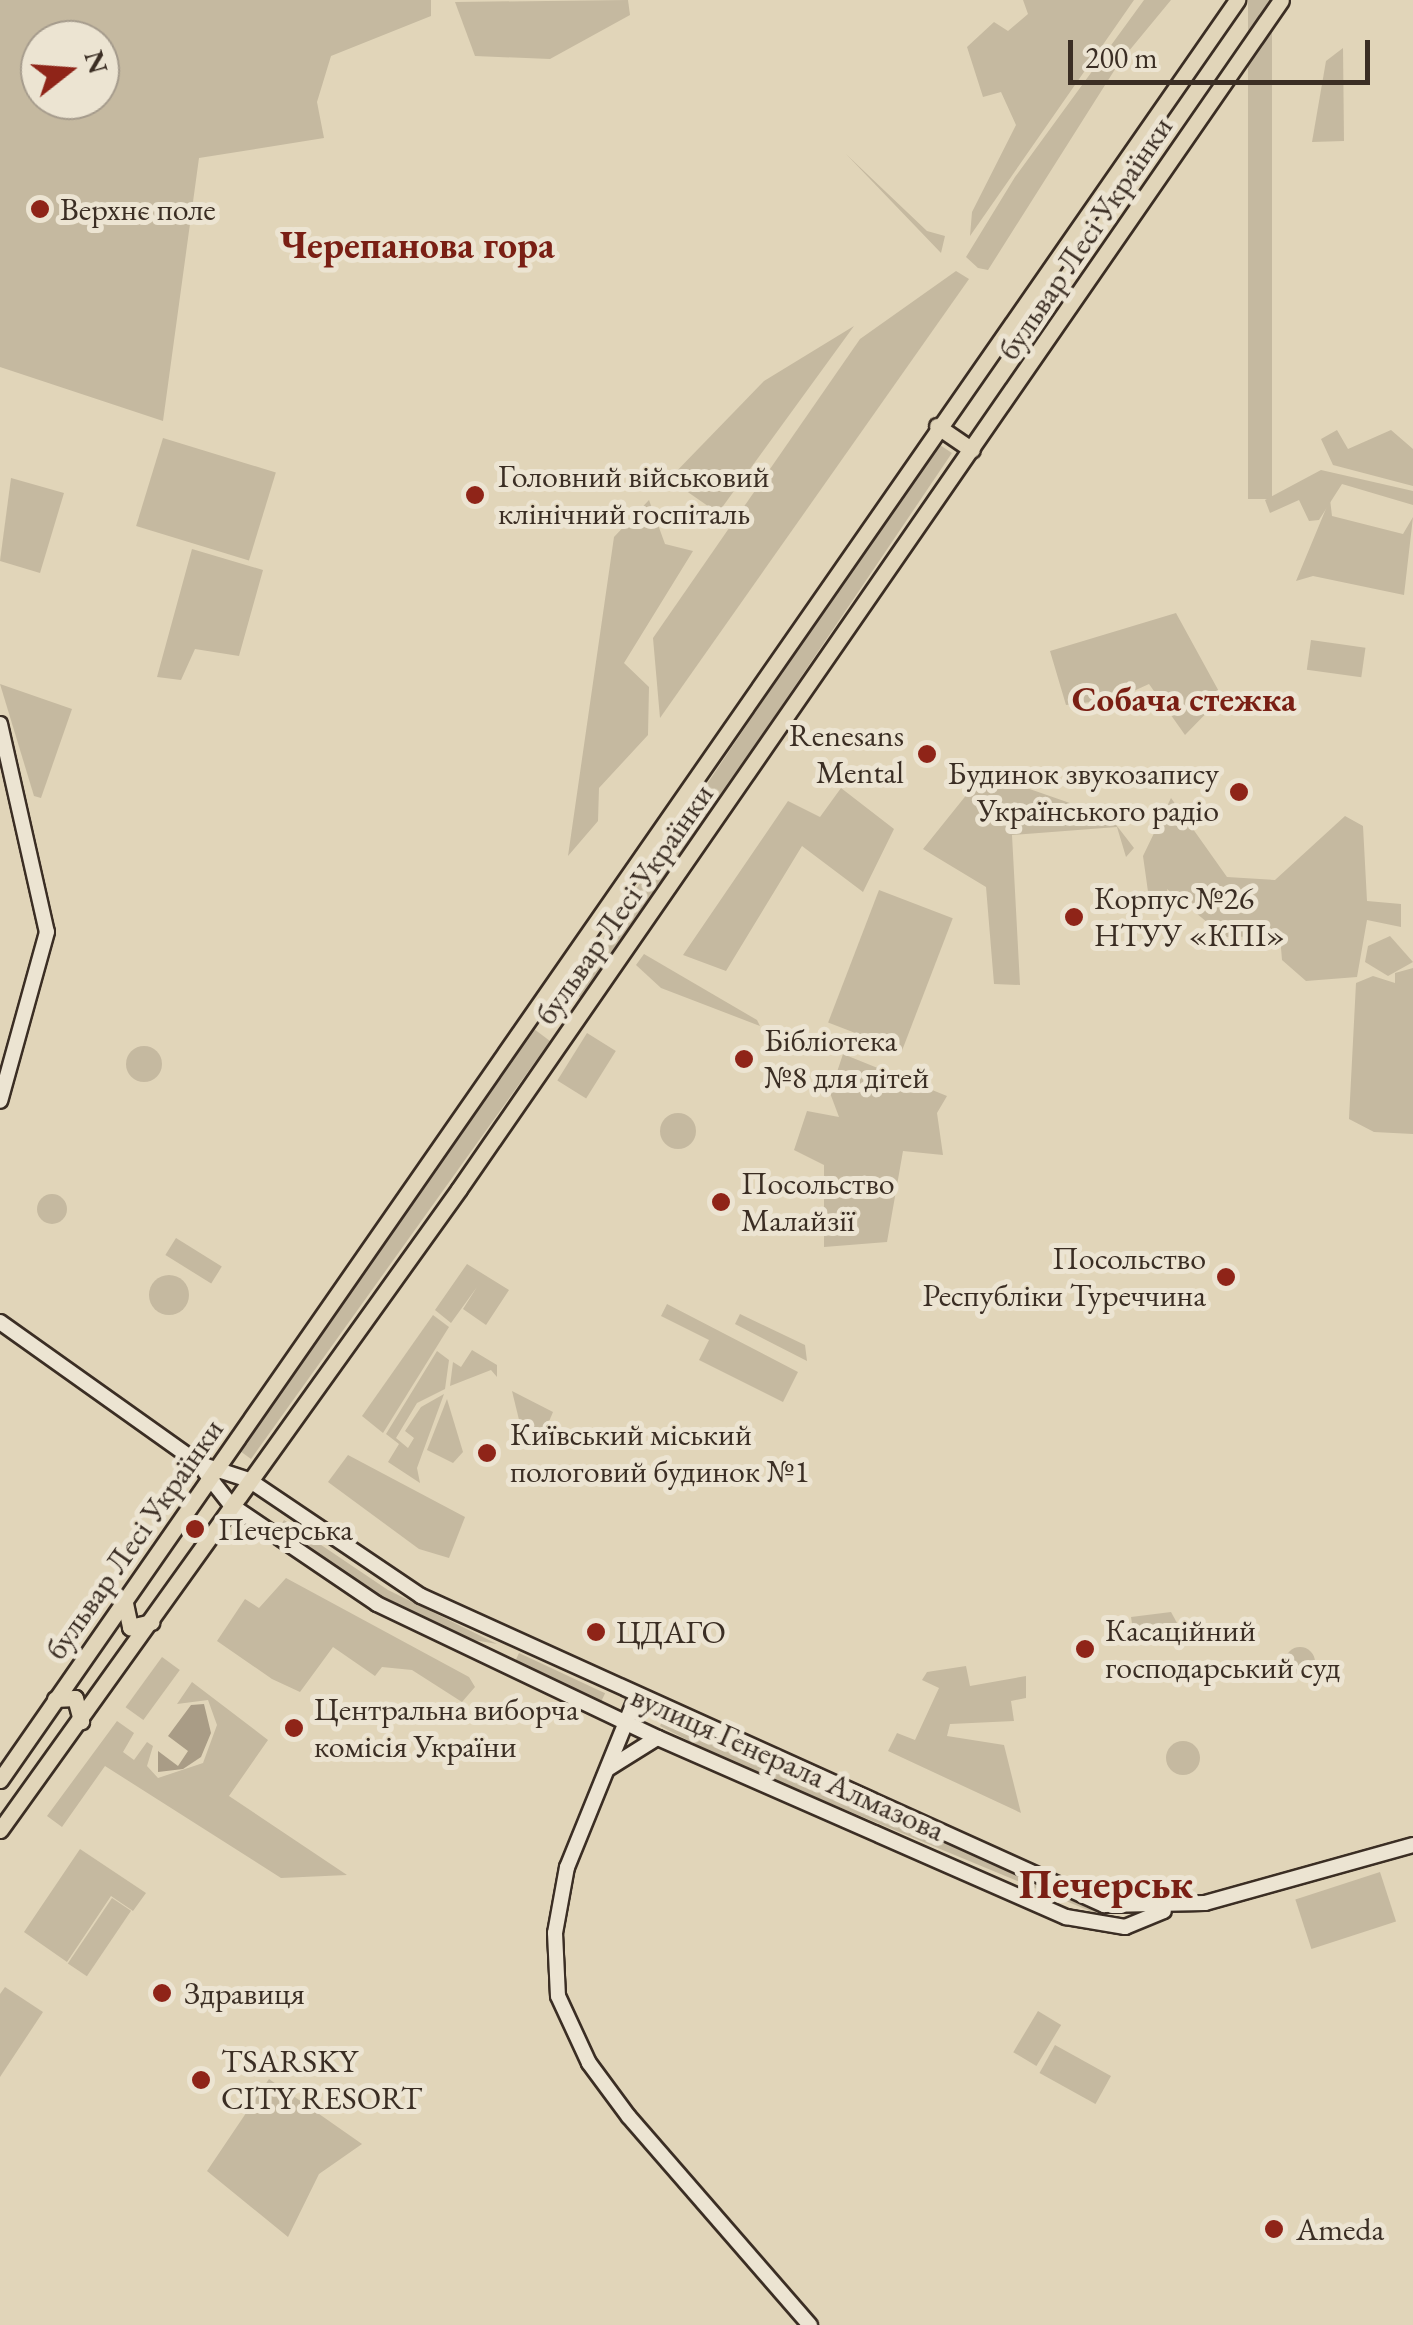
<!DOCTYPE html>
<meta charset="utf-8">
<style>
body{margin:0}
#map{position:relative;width:1413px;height:2325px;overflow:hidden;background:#e1d5b9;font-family:"EB Garamond",serif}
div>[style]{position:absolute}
.green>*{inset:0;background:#c5b9a0;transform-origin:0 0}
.round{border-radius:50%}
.water>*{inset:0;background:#a99c86}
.roads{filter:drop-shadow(2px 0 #3b2e24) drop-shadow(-2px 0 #3b2e24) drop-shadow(0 2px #3b2e24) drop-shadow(0 -2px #3b2e24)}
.secondary>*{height:14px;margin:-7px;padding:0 7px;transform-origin:7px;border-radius:7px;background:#ece4d2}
.primary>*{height:15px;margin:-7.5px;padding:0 7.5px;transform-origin:7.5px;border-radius:7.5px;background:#e1d5b9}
.dots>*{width:28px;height:28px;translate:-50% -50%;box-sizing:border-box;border:5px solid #ece4d2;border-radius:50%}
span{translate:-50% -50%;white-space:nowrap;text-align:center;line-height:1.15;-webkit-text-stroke:10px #ece4d2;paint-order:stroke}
.poi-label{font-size:32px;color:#3b2e24}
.left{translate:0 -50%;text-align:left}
.right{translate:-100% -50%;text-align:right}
.street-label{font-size:32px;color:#3b2e24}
.neighbourhood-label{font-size:35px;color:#7a1f14;font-weight:700}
.quarter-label{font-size:38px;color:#7a1f14;font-weight:700}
.district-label{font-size:42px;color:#7a1f14;font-weight:700}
.north{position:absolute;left:20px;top:20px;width:100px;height:100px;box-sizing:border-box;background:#ece4d2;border:2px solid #a59b8c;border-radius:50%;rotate:73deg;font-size:28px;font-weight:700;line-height:40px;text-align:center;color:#3b2e24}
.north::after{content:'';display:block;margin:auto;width:35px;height:45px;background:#8f2418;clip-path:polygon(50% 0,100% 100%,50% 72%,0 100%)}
.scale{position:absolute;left:1068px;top:40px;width:302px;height:45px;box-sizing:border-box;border:5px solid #3b2e24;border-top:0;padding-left:12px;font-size:30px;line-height:35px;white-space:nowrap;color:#3b2e24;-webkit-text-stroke:8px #ece4d2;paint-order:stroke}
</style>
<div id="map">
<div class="green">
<div style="clip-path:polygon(evenodd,0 0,431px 0,431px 16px,331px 56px,317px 102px,324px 138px,199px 158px,163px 421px,0 367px,0 0,100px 40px,100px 100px,40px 100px,40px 40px,100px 40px)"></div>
<div style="clip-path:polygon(628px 0,630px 15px,550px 59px,475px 56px,455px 2px)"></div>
<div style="clip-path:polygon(1023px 0,1134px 0,970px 236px,972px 212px,1016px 125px,1001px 92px,983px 97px,967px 47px,994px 22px,1008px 31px,1028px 14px)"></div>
<div style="clip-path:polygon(1144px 0,1171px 0,1119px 63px,988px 270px,978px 268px,966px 257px,1015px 177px)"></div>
<div style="left:1248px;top:0;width:24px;height:499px"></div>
<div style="clip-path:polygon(1343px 48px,1344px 141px,1312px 142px,1326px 61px)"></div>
<div style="clip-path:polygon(846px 154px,927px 231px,945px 236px,941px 253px)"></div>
<div style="clip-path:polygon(956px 271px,969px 279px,660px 718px,653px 638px,860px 339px)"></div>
<div style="clip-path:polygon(854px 326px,718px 513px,669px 479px,764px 381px)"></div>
<div style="clip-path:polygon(1337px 430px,1348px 449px,1391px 430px,1413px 449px,1413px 486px,1333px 465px,1321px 439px)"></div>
<div style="left:163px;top:438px;width:118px;height:92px;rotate:17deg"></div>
<div style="left:937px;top:443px;width:18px;height:659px;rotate:34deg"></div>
<div style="clip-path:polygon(1321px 470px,1413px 491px,1413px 505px,1342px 484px,1319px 520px,1309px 521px,1299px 500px,1270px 513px,1265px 500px)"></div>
<div style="clip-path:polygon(11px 478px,64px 493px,40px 573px,0 561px)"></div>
<div style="clip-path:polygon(1330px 499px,1332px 516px,1403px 534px,1413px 517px,1404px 595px,1313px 576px,1296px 581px)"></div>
<div style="clip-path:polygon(649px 500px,665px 544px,693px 551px,624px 663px,649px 687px,648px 735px,599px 788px,598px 821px,568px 856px,614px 537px)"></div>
<div style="clip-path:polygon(192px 549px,263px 570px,239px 656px,195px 649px,181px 680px,157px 677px)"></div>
<div style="clip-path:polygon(1176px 613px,1222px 697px,1185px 735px,1149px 684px,1116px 699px,1066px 705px,1050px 651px)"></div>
<div style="left:1311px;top:640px;width:55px;height:30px;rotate:8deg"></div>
<div style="clip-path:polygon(0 684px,72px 709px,41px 798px,34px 796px)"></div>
<div style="clip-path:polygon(984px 773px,1110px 817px,1134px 848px,1126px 857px,1117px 827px,1012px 835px,1020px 985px,994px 984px,986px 887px,923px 849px)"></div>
<div style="clip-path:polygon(841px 788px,894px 829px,863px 892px,802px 846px,726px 971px,683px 955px,788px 801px,820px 817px)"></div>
<div style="clip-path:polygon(1171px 798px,1227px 877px,1275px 880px,1345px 816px,1363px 826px,1367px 901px,1401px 904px,1401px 927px,1367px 920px,1357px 977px,1306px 981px,1282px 960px,1280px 936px,1225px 937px,1167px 889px,1169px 912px,1151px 913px,1143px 856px)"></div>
<div style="left:879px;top:890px;width:79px;height:142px;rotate:21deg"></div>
<div style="clip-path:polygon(1390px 936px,1413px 962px,1388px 976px,1365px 962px,1368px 946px)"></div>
<div style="clip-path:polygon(644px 954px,757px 1020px,760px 1026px,661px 988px,636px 965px)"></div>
<div style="clip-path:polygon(1413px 968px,1413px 1134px,1374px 1132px,1349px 1119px,1356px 983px,1373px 976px,1395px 983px,1395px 973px)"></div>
<div style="clip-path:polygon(534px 1029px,550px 1041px,251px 1459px,240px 1451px)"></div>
<div style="left:587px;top:1033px;width:34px;height:56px;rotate:32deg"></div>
<div class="round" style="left:126px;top:1046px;width:36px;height:36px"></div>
<div style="clip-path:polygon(843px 1054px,947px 1096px,937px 1113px,943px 1155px,903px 1151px,887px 1242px,824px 1247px,824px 1165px,794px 1150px,807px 1111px,839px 1117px,830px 1093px)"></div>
<div class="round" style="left:660px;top:1113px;width:36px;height:36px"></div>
<div class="round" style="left:37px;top:1194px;width:30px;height:30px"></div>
<div style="left:176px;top:1238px;width:54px;height:20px;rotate:32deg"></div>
<div style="clip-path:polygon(467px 1264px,509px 1290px,486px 1325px,463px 1309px,477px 1287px,451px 1323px,435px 1310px)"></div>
<div class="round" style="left:149px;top:1275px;width:40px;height:40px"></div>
<div style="clip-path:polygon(667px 1304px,798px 1372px,783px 1402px,699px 1360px,709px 1340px,661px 1316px)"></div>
<div style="clip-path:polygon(740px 1314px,805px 1345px,807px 1361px,735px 1324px)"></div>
<div style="clip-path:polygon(433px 1315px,449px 1327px,383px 1433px,362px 1416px)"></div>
<div style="clip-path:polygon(472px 1350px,497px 1365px,497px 1377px,491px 1370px,450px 1386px,453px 1362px,461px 1367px)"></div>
<div style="clip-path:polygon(437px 1351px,449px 1360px,445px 1389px,417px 1403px,396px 1438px,408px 1448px,414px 1438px,405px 1431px,421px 1407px,444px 1394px,417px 1468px,420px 1483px,388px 1462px,399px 1444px,386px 1434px)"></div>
<div style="clip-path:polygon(512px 1391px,553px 1412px,542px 1438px,521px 1428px)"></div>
<div style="clip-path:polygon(447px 1399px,463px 1452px,453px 1463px,427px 1450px)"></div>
<div style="clip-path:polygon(348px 1455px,465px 1517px,449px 1558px,419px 1549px,328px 1482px)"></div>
<div style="clip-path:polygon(284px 1520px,388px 1590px,497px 1644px,456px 1637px,373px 1595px,278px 1529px)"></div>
<div style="clip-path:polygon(286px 1578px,469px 1677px,475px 1687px,462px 1702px,412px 1670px,382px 1667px,375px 1676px,333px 1647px,300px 1692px,272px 1679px,217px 1641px,245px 1599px,259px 1608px)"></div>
<div style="clip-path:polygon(1171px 1612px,1182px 1632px,1134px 1637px,1131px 1617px)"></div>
<div class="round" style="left:1285px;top:1647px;width:30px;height:30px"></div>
<div style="left:519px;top:1653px;width:95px;height:11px;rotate:25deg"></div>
<div style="left:162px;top:1657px;width:22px;height:62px;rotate:36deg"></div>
<div style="clip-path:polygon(966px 1666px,970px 1686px,1026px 1676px,1026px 1698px,1011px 1701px,1014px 1721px,950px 1724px,947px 1736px,1004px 1745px,1021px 1813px,888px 1751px,897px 1733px,915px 1740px,939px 1688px,922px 1680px,927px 1672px)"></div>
<div style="clip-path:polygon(192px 1682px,268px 1740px,229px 1796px,347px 1875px,281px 1878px,105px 1766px,62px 1827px,47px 1816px,117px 1721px,134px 1733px,123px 1752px,134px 1760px,147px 1742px,153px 1746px,147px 1766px,158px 1778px,203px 1763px,217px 1725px,208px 1700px,177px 1704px)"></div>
<div style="clip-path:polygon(665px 1714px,1096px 1912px,1102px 1916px,728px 1761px,660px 1726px)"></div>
<div class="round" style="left:1166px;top:1741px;width:34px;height:34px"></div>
<div style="clip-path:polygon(80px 1849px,146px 1893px,133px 1911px,111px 1896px,67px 1962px,24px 1932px)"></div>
<div style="left:1380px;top:1872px;width:52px;height:89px;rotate:72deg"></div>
<div style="left:112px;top:1898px;width:23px;height:79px;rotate:34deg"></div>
<div style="clip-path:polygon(5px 1987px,43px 2012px,0 2077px,0 1994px)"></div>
<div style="left:1038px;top:2011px;width:27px;height:48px;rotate:31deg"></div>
<div style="left:1055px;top:2045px;width:64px;height:32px;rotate:29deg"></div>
<div style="clip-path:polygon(269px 2079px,362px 2144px,319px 2174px,288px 2237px,207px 2171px)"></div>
</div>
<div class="water">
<div style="clip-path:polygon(204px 1704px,211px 1733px,201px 1757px,183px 1769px,158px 1772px,158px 1751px,178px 1766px,188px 1751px,168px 1736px,191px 1705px)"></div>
</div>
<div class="roads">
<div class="secondary">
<div style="left:0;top:724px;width:213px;rotate:77.3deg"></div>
<div style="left:47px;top:932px;width:175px;rotate:105.5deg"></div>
<div style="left:0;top:1322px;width:245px;rotate:35.4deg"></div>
<div style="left:200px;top:1464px;width:52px;rotate:18.1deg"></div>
<div style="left:249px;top:1480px;width:207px;rotate:34deg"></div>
<div style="left:421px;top:1596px;width:750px;rotate:24.34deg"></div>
<div style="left:1104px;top:1905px;width:101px;rotate:-1.1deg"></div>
<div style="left:1205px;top:1903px;width:216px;rotate:-15.6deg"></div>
<div style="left:205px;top:1472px;width:42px;rotate:51.8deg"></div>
<div style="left:231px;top:1505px;width:176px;rotate:34.1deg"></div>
<div style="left:377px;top:1604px;width:311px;rotate:25.5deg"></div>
<div style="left:658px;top:1738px;width:446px;rotate:23.7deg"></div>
<div style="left:1066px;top:1917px;width:60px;rotate:9.6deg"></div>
<div style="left:1125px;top:1927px;width:42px;rotate:-22.3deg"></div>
<div style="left:637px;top:1695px;width:186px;rotate:112.1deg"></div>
<div style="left:567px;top:1867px;width:67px;rotate:100.3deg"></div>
<div style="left:555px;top:1933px;width:63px;rotate:87.3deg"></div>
<div style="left:558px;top:1996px;width:74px;rotate:65.2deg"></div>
<div style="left:589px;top:2063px;width:67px;rotate:53.5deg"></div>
<div style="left:629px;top:2117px;width:276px;rotate:49deg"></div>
<div style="left:609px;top:1768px;width:57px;rotate:-32deg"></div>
</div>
<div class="primary">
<div style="left:937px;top:426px;width:42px;rotate:34.4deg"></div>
<div style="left:125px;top:1603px;width:25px;rotate:78deg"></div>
<div style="left:130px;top:1627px;width:22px;rotate:-13deg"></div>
<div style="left:55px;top:1699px;width:20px;rotate:-3deg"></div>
<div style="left:75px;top:1698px;width:24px;rotate:75deg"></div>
<div style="left:0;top:1780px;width:2168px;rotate:-55.2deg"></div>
<div style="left:0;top:1830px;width:788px;rotate:-54.39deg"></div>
<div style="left:459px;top:1189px;width:1445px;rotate:-55.34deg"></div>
</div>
</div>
<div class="dots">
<div style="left:40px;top:209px;background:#8f2418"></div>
<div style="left:475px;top:495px;background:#8f2418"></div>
<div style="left:927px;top:754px;background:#8f2418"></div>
<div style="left:1239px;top:792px;background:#8f2418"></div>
<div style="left:1074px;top:917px;background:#8f2418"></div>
<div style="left:744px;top:1059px;background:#8f2418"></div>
<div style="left:721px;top:1202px;background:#8f2418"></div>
<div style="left:1226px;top:1277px;background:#8f2418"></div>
<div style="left:487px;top:1453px;background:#8f2418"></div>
<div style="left:195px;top:1529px;background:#8f2418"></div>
<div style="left:596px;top:1632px;background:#8f2418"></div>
<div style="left:1085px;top:1649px;background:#8f2418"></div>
<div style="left:294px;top:1728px;background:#8f2418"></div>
<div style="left:162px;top:1993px;background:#8f2418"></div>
<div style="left:201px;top:2080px;background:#8f2418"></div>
<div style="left:1274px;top:2229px;background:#8f2418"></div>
</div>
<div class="poi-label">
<span class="left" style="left:60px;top:209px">Верхнє поле</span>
<span class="left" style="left:498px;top:495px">Головний військовий<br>клінічний госпіталь</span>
<span class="right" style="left:904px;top:754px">Renesans<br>Mental</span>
<span class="right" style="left:1219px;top:792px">Будинок звукозапису<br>Українського радіо</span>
<span class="left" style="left:1094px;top:917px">Корпус №26<br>НТУУ «КПІ»</span>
<span class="left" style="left:764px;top:1059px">Бібліотека<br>№8 для дітей</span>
<span class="left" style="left:741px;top:1202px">Посольство<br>Малайзії</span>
<span class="right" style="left:1206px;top:1277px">Посольство<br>Республіки Туреччина</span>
<span class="left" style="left:510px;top:1453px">Київський міський<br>пологовий будинок №1</span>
<span class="left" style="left:218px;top:1529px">Печерська</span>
<span class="left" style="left:1105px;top:1649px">Касаційний<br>господарський суд</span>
<span class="left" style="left:616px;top:1632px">ЦДАГО</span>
<span class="left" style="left:314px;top:1728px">Центральна виборча<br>комісія України</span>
<span class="left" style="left:184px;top:1993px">Здравиця</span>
<span class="left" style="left:221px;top:2080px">TSARSKY<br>CITY RESORT</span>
<span class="left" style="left:1296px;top:2229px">Ameda</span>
</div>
<div class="street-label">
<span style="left:1085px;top:238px;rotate:-56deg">бульвар Лесі Українки</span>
<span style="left:624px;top:904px;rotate:-55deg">бульвар Лесі Українки</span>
<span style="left:134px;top:1539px;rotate:-55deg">бульвар Лесі Українки</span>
<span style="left:788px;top:1763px;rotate:24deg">вулиця Генерала Алмазова</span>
</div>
<div class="neighbourhood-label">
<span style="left:1184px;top:699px">Собача стежка</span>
</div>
<div class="quarter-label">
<span style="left:417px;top:245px">Черепанова гора</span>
</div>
<div class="district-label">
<span style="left:1106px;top:1884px">Печерськ</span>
</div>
<div class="north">N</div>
<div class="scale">200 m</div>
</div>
